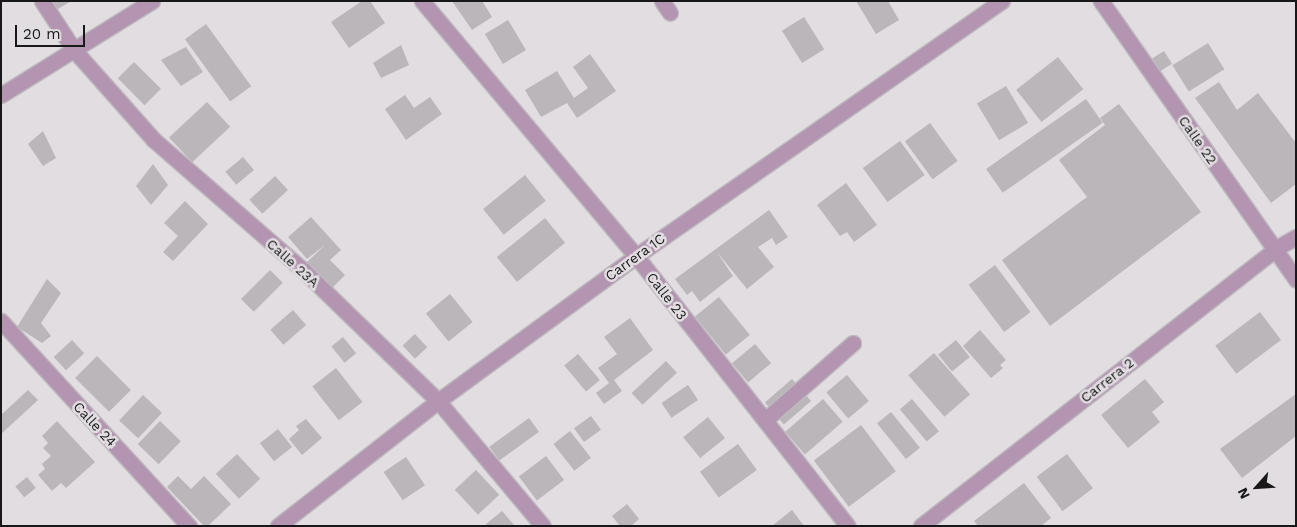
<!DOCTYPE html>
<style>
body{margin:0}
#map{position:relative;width:1297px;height:527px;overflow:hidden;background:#e1dde1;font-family:"Work Sans",sans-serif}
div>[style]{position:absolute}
.building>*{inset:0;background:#bab6b9;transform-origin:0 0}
.roads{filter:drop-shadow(1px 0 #bdbabd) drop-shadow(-1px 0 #bdbabd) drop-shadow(0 1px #bdbabd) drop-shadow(0 -1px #bdbabd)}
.minor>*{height:15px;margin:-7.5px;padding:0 7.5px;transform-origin:7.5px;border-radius:7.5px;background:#b394b1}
span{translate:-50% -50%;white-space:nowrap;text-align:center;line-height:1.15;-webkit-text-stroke:5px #e1dde1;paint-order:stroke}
.street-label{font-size:14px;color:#191819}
.frame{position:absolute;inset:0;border:2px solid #191819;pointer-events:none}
.north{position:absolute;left:1232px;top:462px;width:50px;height:50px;-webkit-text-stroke:4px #e1dde1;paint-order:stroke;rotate:244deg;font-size:14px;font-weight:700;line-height:20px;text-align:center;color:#191819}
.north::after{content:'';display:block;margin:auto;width:18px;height:22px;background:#191819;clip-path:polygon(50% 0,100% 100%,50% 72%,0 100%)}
.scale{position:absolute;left:15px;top:25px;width:70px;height:22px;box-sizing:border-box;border:2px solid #191819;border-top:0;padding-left:6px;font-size:15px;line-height:18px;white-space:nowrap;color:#191819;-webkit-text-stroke:4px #e1dde1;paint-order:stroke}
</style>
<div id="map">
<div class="building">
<div style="clip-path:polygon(46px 1px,71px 1px,53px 12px)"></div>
<div style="clip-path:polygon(362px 1px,370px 1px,385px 23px,349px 48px,331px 22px)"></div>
<div style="clip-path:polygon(452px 1px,482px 1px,492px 17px,472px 30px)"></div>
<div style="clip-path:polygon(856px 1px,888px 1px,899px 20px,876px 34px)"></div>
<div style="left:804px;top:17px;width:38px;height:26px;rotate:58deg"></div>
<div style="left:508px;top:20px;width:35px;height:27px;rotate:59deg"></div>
<div style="left:206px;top:24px;width:77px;height:26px;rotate:54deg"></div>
<div style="left:1208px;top:43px;width:31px;height:42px;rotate:58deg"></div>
<div style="clip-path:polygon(401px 45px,409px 65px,381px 78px,373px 63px)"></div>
<div style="clip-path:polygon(186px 47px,203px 72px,181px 86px,161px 60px)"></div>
<div style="left:1164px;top:51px;width:15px;height:14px;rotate:58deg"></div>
<div style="clip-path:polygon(590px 54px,616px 91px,577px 118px,567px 103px,541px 117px,525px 90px,557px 71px,574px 98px,588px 88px,573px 67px)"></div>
<div style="left:1058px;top:57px;width:41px;height:53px;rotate:52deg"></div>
<div style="left:134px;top:62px;width:38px;height:23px;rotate:45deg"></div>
<div style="clip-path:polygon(1219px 82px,1237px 110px,1258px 93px,1296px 143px,1296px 184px,1271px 203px,1195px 98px)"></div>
<div style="left:1006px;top:86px;width:43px;height:34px;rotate:59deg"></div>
<div style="clip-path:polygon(405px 95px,414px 108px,430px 97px,442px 114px,406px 140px,385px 109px)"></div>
<div style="left:1086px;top:99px;width:29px;height:122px;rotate:55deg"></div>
<div style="left:207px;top:102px;width:34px;height:52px;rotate:47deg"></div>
<div style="clip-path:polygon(1119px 104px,1201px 212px,1050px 326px,1002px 260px,1087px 197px,1059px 160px,1105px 125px,1100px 118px)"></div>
<div style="left:930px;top:123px;width:47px;height:31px;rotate:54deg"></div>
<div style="clip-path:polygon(43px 131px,56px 158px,43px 166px,28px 144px)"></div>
<div style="left:900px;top:141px;width:42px;height:46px;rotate:54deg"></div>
<div style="left:243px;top:157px;width:17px;height:23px;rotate:50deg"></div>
<div style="clip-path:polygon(153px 164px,168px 185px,151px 205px,136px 186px)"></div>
<div style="left:525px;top:175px;width:33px;height:54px;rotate:51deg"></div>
<div style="left:275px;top:176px;width:19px;height:35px;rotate:47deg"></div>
<div style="clip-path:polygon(846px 183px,877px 225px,854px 242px,847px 232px,840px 236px,817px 205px)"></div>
<div style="clip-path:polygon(185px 201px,208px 224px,173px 261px,163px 252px,178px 236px,164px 223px)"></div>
<div style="clip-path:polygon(769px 210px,788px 237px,776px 245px,772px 238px,758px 247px,774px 267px,747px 289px,717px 252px,733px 276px,700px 302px,692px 291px,687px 295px,675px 279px)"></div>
<div style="clip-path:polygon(311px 217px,341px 250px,330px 260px,345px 275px,332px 288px,307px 262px,326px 244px,307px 259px,288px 237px)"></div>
<div style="left:545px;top:218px;width:32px;height:62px;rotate:51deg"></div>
<div style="left:995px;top:265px;width:59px;height:33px;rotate:53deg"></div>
<div style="left:270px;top:270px;width:18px;height:41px;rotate:45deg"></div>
<div style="clip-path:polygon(47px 279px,61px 293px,41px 323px,51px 336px,42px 343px,17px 327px)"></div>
<div style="left:450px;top:294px;width:36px;height:31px;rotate:51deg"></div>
<div style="left:719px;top:297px;width:49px;height:31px;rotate:51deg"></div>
<div style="left:293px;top:310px;width:20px;height:30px;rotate:49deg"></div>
<div style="left:1260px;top:312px;width:35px;height:56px;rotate:53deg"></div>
<div style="clip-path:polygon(630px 318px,653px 350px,614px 380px,622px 391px,604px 404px,596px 393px,609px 383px,598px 368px,617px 354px,604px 337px)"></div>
<div style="clip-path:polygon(980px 330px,1006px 360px,1000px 365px,1003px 368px,991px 378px,963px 346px)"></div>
<div style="left:415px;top:334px;width:18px;height:17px;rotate:47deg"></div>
<div style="left:343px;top:337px;width:21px;height:15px;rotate:51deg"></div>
<div style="left:72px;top:340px;width:18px;height:25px;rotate:47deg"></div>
<div style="left:956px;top:340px;width:22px;height:23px;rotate:51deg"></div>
<div style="left:755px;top:344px;width:25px;height:30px;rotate:50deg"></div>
<div style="left:934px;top:353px;width:55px;height:34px;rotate:49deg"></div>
<div style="left:578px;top:354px;width:34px;height:18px;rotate:50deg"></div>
<div style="left:97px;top:356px;width:48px;height:31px;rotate:45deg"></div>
<div style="left:666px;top:361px;width:16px;height:47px;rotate:47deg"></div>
<div style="left:336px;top:368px;width:43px;height:30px;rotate:52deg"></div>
<div style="left:847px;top:375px;width:34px;height:27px;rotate:50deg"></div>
<div style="left:792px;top:379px;width:29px;height:36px;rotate:49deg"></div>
<div style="clip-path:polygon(1145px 379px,1164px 402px,1152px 412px,1160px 422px,1128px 448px,1101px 415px)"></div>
<div style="left:688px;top:385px;width:18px;height:32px;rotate:56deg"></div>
<div style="clip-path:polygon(28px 390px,38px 400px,1px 434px,1px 415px)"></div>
<div style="clip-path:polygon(1296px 394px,1296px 436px,1242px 478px,1220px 449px)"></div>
<div style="left:143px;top:395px;width:26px;height:35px;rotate:43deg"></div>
<div style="left:823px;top:399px;width:30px;height:50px;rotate:49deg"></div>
<div style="left:912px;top:399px;width:42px;height:16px;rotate:50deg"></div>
<div style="left:891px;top:412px;width:46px;height:18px;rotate:51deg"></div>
<div style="left:591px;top:416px;width:17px;height:21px;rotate:54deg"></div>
<div style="left:708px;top:417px;width:27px;height:32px;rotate:51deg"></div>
<div style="left:529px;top:418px;width:17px;height:49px;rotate:54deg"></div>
<div style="clip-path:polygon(306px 419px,322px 438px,302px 455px,289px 439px,299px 430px,296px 426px)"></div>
<div style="clip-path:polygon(57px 421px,95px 462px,66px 488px,61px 483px,52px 491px,38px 475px,45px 469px,42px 464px,51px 456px,43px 448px,48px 443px,42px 436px)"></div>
<div style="left:160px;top:421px;width:29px;height:32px;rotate:44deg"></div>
<div style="left:861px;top:425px;width:58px;height:59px;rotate:53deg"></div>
<div style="left:278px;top:429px;width:23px;height:23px;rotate:52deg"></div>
<div style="left:570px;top:431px;width:34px;height:21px;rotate:52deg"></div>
<div style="left:738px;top:444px;width:32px;height:47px;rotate:54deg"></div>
<div style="left:237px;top:454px;width:34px;height:29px;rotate:47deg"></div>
<div style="left:1067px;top:454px;width:43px;height:38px;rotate:53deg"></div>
<div style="left:546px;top:456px;width:30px;height:34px;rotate:53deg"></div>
<div style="left:406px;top:457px;width:34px;height:27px;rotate:56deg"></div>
<div style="left:476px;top:470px;width:34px;height:29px;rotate:47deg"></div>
<div style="clip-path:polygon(178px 476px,191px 489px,204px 476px,231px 504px,208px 526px,204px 526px,167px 487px)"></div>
<div style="left:27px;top:477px;width:14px;height:15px;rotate:51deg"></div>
<div style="clip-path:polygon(1024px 483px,1051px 518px,1041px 526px,978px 526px,974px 521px)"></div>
<div style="clip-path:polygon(627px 504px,639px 519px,631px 526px,620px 526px,612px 516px)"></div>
<div style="clip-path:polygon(792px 510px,804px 526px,772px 526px)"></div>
<div style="clip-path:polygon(502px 511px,515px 526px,487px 526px,486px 524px)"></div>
</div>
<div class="roads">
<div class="minor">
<div style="left:42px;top:1px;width:59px;rotate:56.9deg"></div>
<div style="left:74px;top:50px;width:120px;rotate:48.4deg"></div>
<div style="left:154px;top:140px;width:198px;rotate:41.1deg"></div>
<div style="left:303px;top:270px;width:188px;rotate:44.1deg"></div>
<div style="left:438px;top:401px;width:163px;rotate:50deg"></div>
<div style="left:422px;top:1px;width:333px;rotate:50deg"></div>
<div style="left:636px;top:256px;width:343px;rotate:51.9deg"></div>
<div style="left:662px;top:1px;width:14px;rotate:56deg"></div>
<div style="left:1101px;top:1px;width:340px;rotate:55deg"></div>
<div style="left:1px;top:95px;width:178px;rotate:-31.9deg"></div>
<div style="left:1px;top:321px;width:278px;rotate:47.5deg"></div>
<div style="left:765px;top:420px;width:117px;rotate:-41.2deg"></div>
<div style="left:278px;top:526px;width:203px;rotate:-38deg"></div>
<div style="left:438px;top:401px;width:245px;rotate:-36.2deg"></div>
<div style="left:636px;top:256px;width:446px;rotate:-34.9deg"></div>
<div style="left:921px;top:526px;width:449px;rotate:-38deg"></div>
<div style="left:1275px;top:249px;width:24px;rotate:-30deg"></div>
</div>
</div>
<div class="street-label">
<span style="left:1198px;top:140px;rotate:55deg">Calle 22</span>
<span style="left:635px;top:257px;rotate:-36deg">Carrera 1C</span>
<span style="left:293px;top:263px;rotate:42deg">Calle 23A</span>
<span style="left:667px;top:296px;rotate:52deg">Calle 23</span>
<span style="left:1107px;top:380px;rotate:-38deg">Carrera 2</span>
<span style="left:95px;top:424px;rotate:47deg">Calle 24</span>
</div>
<div class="frame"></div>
<div class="north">N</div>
<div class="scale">20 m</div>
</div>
